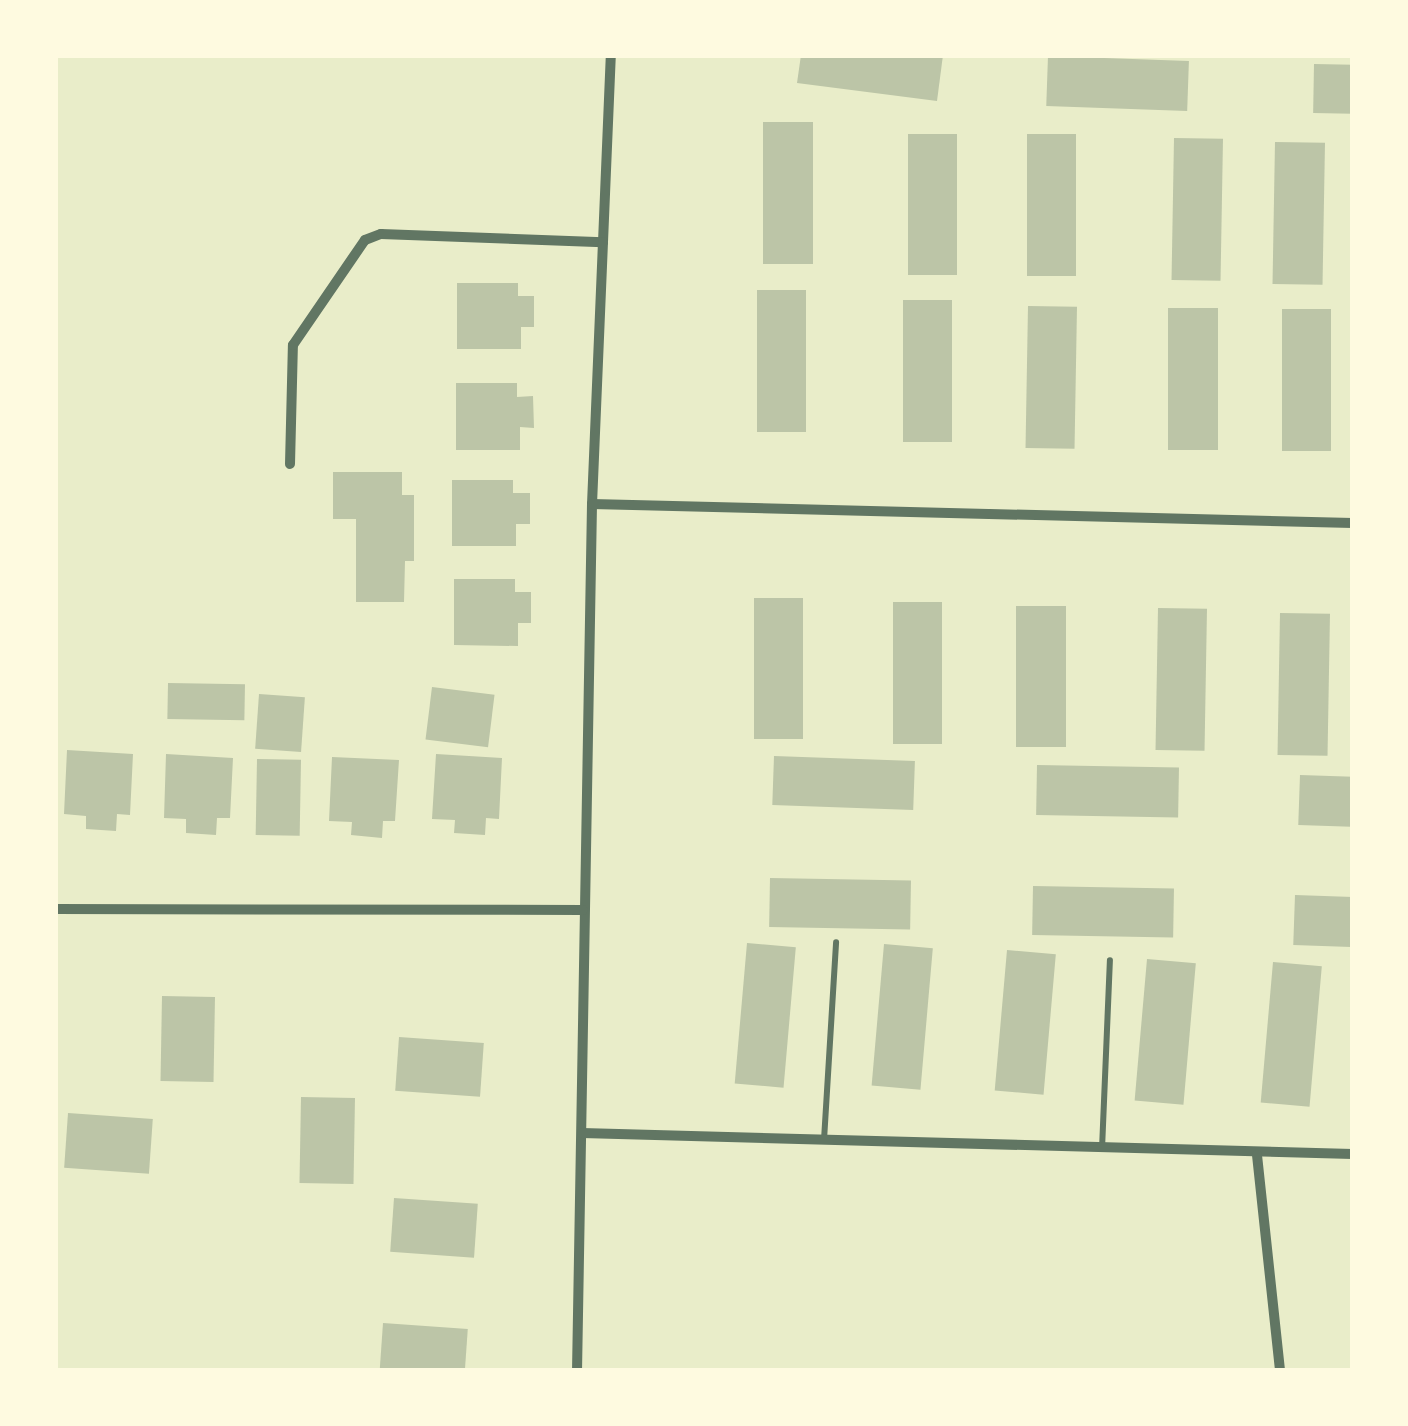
<!DOCTYPE html>
<style>
body{margin:0}
#map{position:relative;width:1408px;height:1426px;overflow:hidden;background:#e9edc9;font-family:"DM Sans",sans-serif}
div>[style]{position:absolute}
.building>*{inset:0;background:#bcc5a7;transform-origin:0 0}
.service>*{height:6px;margin:-3px;padding:0 3px;transform-origin:3px;border-radius:3px;background:#617663}
.minor>*{height:10px;margin:-5px;padding:0 5px;transform-origin:5px;border-radius:5px;background:#617663}
span{translate:-50% -50%;white-space:nowrap;text-align:center;line-height:1.15;-webkit-text-stroke:8px #fefae0;paint-order:stroke}
.frame{position:absolute;inset:0;border:58px solid #fefae0;pointer-events:none}
</style>
<div id="map">
<div class="building">
<div style="clip-path:polygon(801px 55px,943px 55px,937px 101px,797px 83px)"></div>
<div style="left:1048px;top:56px;width:141px;height:50px;rotate:2deg"></div>
<div style="left:1314px;top:64px;width:39px;height:49px;rotate:1deg"></div>
<div style="left:763px;top:122px;width:50px;height:142px"></div>
<div style="left:908px;top:134px;width:49px;height:141px"></div>
<div style="left:1027px;top:134px;width:49px;height:142px"></div>
<div style="left:1174px;top:138px;width:49px;height:142px;rotate:1deg"></div>
<div style="left:1275px;top:142px;width:50px;height:142px;rotate:1deg"></div>
<div style="clip-path:polygon(457px 283px,518px 283px,518px 296px,534px 296px,534px 327px,521px 327px,521px 349px,457px 349px)"></div>
<div style="left:757px;top:290px;width:49px;height:142px"></div>
<div style="left:903px;top:300px;width:49px;height:142px"></div>
<div style="left:1028px;top:306px;width:49px;height:142px;rotate:1deg"></div>
<div style="left:1168px;top:308px;width:50px;height:142px"></div>
<div style="left:1282px;top:309px;width:49px;height:142px"></div>
<div style="clip-path:polygon(456px 383px,517px 383px,517px 397px,533px 396px,534px 428px,520px 427px,520px 450px,456px 450px)"></div>
<div style="clip-path:polygon(333px 472px,402px 472px,402px 495px,414px 495px,414px 561px,405px 561px,404px 602px,356px 602px,356px 519px,333px 519px)"></div>
<div style="clip-path:polygon(452px 480px,513px 480px,513px 493px,530px 493px,530px 524px,516px 524px,516px 546px,452px 546px)"></div>
<div style="clip-path:polygon(454px 579px,515px 579px,515px 592px,531px 592px,531px 623px,518px 623px,518px 646px,454px 645px)"></div>
<div style="left:754px;top:598px;width:49px;height:141px"></div>
<div style="left:893px;top:602px;width:49px;height:142px"></div>
<div style="left:1016px;top:606px;width:50px;height:141px"></div>
<div style="left:1158px;top:608px;width:49px;height:142px;rotate:1deg"></div>
<div style="left:1280px;top:613px;width:50px;height:142px;rotate:1deg"></div>
<div style="left:168px;top:683px;width:77px;height:36px;rotate:1deg"></div>
<div style="left:432px;top:687px;width:63px;height:53px;rotate:7deg"></div>
<div style="left:259px;top:694px;width:46px;height:55px;rotate:4deg"></div>
<div style="clip-path:polygon(67px 750px,133px 754px,130px 815px,117px 814px,116px 831px,86px 829px,86px 816px,64px 814px)"></div>
<div style="clip-path:polygon(166px 754px,233px 758px,230px 818px,217px 818px,216px 835px,186px 833px,186px 819px,164px 818px)"></div>
<div style="clip-path:polygon(436px 754px,502px 758px,499px 819px,486px 818px,485px 835px,454px 833px,455px 820px,432px 819px)"></div>
<div style="left:774px;top:756px;width:141px;height:49px;rotate:2deg"></div>
<div style="clip-path:polygon(332px 757px,399px 760px,395px 821px,383px 821px,382px 838px,351px 835px,352px 822px,329px 821px)"></div>
<div style="left:257px;top:759px;width:44px;height:76px;rotate:1deg"></div>
<div style="left:1037px;top:765px;width:142px;height:50px;rotate:1deg"></div>
<div style="left:1300px;top:775px;width:53px;height:50px;rotate:2deg"></div>
<div style="left:770px;top:878px;width:141px;height:49px;rotate:1deg"></div>
<div style="left:1033px;top:886px;width:141px;height:49px;rotate:1deg"></div>
<div style="left:1295px;top:895px;width:58px;height:50px;rotate:2deg"></div>
<div style="left:747px;top:943px;width:49px;height:141px;rotate:5deg"></div>
<div style="left:884px;top:944px;width:49px;height:142px;rotate:5deg"></div>
<div style="left:1007px;top:950px;width:49px;height:141px;rotate:5deg"></div>
<div style="left:1147px;top:959px;width:49px;height:142px;rotate:5deg"></div>
<div style="left:1273px;top:962px;width:49px;height:141px;rotate:5deg"></div>
<div style="left:162px;top:996px;width:53px;height:85px;rotate:1deg"></div>
<div style="left:399px;top:1037px;width:85px;height:54px;rotate:4deg"></div>
<div style="left:301px;top:1097px;width:54px;height:86px;rotate:1deg"></div>
<div style="left:68px;top:1113px;width:85px;height:55px;rotate:4deg"></div>
<div style="left:394px;top:1198px;width:84px;height:54px;rotate:4deg"></div>
<div style="left:383px;top:1323px;width:85px;height:48px;rotate:4deg"></div>
</div>
<div class="service">
<div style="left:824px;top:1140px;width:198px;rotate:-86.5deg"></div>
<div style="left:1102px;top:1149px;width:189px;rotate:-87.6deg"></div>
</div>
<div class="minor">
<div style="left:603px;top:242px;width:187px;rotate:-87.6deg"></div>
<div style="left:290px;top:464px;width:119px;rotate:-88.6deg"></div>
<div style="left:293px;top:345px;width:127px;rotate:-55.6deg"></div>
<div style="left:365px;top:240px;width:17px;rotate:-21deg"></div>
<div style="left:381px;top:234px;width:222px;rotate:2.1deg"></div>
<div style="left:603px;top:242px;width:262px;rotate:92.4deg"></div>
<div style="left:592px;top:504px;width:867px;rotate:90.99deg"></div>
<div style="left:592px;top:504px;width:761px;rotate:1.43deg"></div>
<div style="left:55px;top:909px;width:528px;rotate:0.11deg"></div>
<div style="left:582px;top:1133px;width:771px;rotate:1.56deg"></div>
<div style="left:1257px;top:1155px;width:217px;rotate:83.9deg"></div>
</div>
<div class="frame"></div>
</div>
